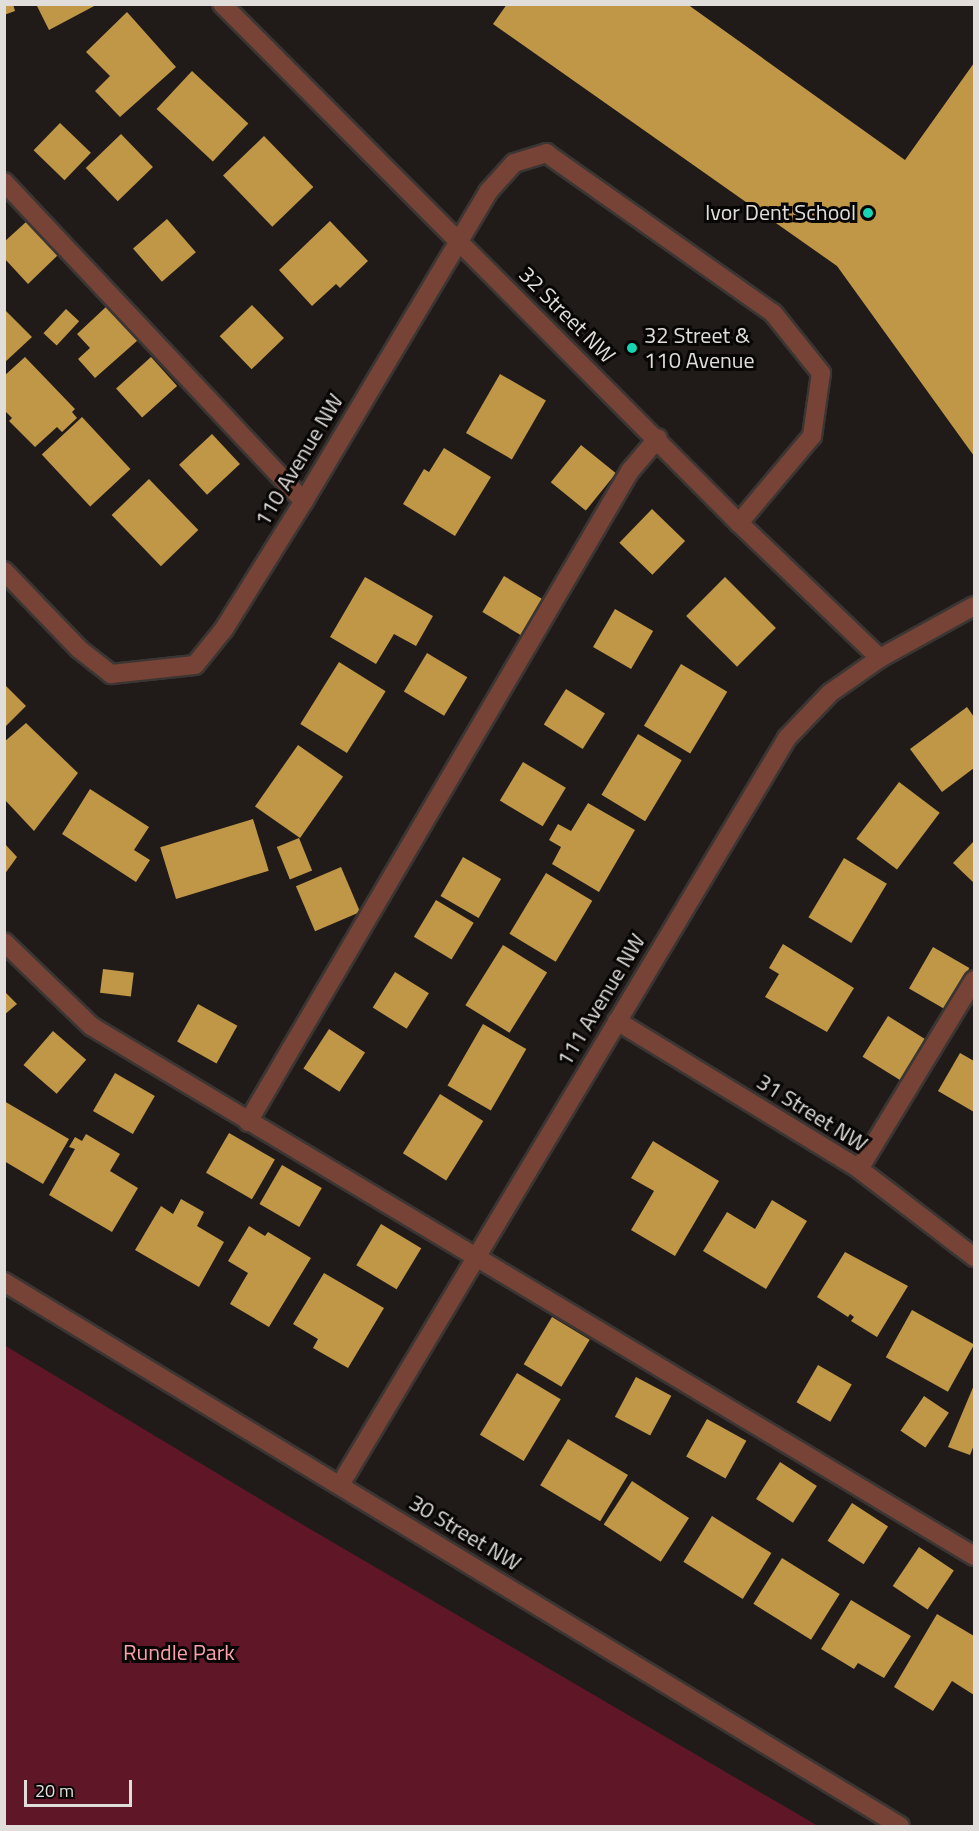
<!DOCTYPE html>
<style>
body{margin:0}
#map{position:relative;width:979px;height:1831px;overflow:hidden;background:#201b18;font-family:"Titillium Web",sans-serif}
div>[style]{position:absolute}
.green>*{inset:0;background:#5f1727}
.building>*{inset:0;background:#c09747;transform-origin:0 0}
.roads{filter:drop-shadow(2px 0 #3b3633) drop-shadow(-2px 0 #3b3633) drop-shadow(0 2px #3b3633) drop-shadow(0 -2px #3b3633)}
.minor>*{height:18px;margin:-9px;padding:0 9px;transform-origin:9px;border-radius:9px;background:#774336}
.dots>*{width:16px;height:16px;translate:-50% -50%;box-sizing:border-box;border:3px solid #080605;border-radius:50%}
span{translate:-50% -50%;white-space:nowrap;text-align:center;line-height:1.15;-webkit-text-stroke:6px #080605;paint-order:stroke}
.poi-label{font-size:22px;color:#e0ddda}
.right{translate:-100% -50%;text-align:right}
.left{translate:0 -50%;text-align:left}
.street-label{font-size:22px;color:#e0ddda}
.park-label{font-size:22px;color:#fda0ac}
.frame{position:absolute;inset:0;border:6px solid #e0ddda;pointer-events:none}
.scale{position:absolute;left:24px;top:1780px;width:108px;height:27px;box-sizing:border-box;border:3px solid #e0ddda;border-top:0;padding-left:8px;font-size:18px;line-height:21px;white-space:nowrap;color:#e0ddda;-webkit-text-stroke:4px #080605;paint-order:stroke}
</style>
<div id="map">
<div class="green">
<div style="clip-path:polygon(4px 1345px,293px 1519px,818px 1826px,5px 1826px)"></div>
</div>
<div class="building">
<div style="clip-path:polygon(4px 4px,13px 4px,15px 11px,4px 15px)"></div>
<div style="clip-path:polygon(36px 4px,98px 4px,49px 30px)"></div>
<div style="clip-path:polygon(507px 4px,687px 4px,905px 160px,974px 63px,974px 456px,837px 266px,493px 24px)"></div>
<div style="clip-path:polygon(127px 12px,176px 67px,120px 117px,95px 91px,110px 76px,86px 52px)"></div>
<div style="left:192px;top:71px;width:77px;height:52px;rotate:43deg"></div>
<div style="left:60px;top:123px;width:43px;height:38px;rotate:44deg"></div>
<div style="left:121px;top:134px;width:46px;height:49px;rotate:46deg"></div>
<div style="left:264px;top:136px;width:71px;height:57px;rotate:46deg"></div>
<div style="left:167px;top:219px;width:44px;height:45px;rotate:49deg"></div>
<div style="clip-path:polygon(330px 221px,368px 261px,340px 288px,336px 284px,312px 306px,279px 270px)"></div>
<div style="clip-path:polygon(26px 222px,58px 255px,28px 284px,4px 258px,4px 242px)"></div>
<div style="left:252px;top:305px;width:46px;height:45px;rotate:46deg"></div>
<div style="clip-path:polygon(107px 306px,138px 340px,95px 378px,78px 359px,90px 348px,77px 334px)"></div>
<div style="clip-path:polygon(4px 309px,32px 337px,4px 363px)"></div>
<div style="left:66px;top:309px;width:18px;height:33px;rotate:43deg"></div>
<div style="clip-path:polygon(25px 357px,75px 409px,72px 412px,77px 418px,62px 432px,57px 427px,35px 447px,9px 421px,12px 418px,4px 410px,4px 376px)"></div>
<div style="left:151px;top:357px;width:39px;height:47px;rotate:48deg"></div>
<div style="left:500px;top:374px;width:53px;height:68px;rotate:30deg"></div>
<div style="left:82px;top:417px;width:71px;height:55px;rotate:47deg"></div>
<div style="left:212px;top:434px;width:41px;height:45px;rotate:47deg"></div>
<div style="left:581px;top:445px;width:45px;height:48px;rotate:39deg"></div>
<div style="clip-path:polygon(444px 448px,491px 477px,455px 536px,403px 504px,424px 469px,429px 472px)"></div>
<div style="left:149px;top:479px;width:71px;height:52px;rotate:46deg"></div>
<div style="left:652px;top:509px;width:46px;height:47px;rotate:44deg"></div>
<div style="left:504px;top:576px;width:45px;height:42px;rotate:31deg"></div>
<div style="clip-path:polygon(365px 577px,433px 616px,416px 646px,394px 634px,376px 664px,330px 637px)"></div>
<div style="left:725px;top:577px;width:72px;height:55px;rotate:45deg"></div>
<div style="left:615px;top:609px;width:44px;height:44px;rotate:30deg"></div>
<div style="left:427px;top:653px;width:47px;height:45px;rotate:31deg"></div>
<div style="left:339px;top:662px;width:55px;height:73px;rotate:32deg"></div>
<div style="left:681px;top:664px;width:54px;height:72px;rotate:31deg"></div>
<div style="clip-path:polygon(4px 684px,26px 706px,4px 728px)"></div>
<div style="left:566px;top:689px;width:46px;height:42px;rotate:32deg"></div>
<div style="clip-path:polygon(967px 707px,974px 717px,974px 768px,942px 792px,910px 749px)"></div>
<div style="clip-path:polygon(26px 723px,78px 773px,34px 831px,4px 799px,4px 742px)"></div>
<div style="left:638px;top:734px;width:51px;height:71px;rotate:31deg"></div>
<div style="left:298px;top:745px;width:55px;height:75px;rotate:35deg"></div>
<div style="left:523px;top:762px;width:50px;height:45px;rotate:31deg"></div>
<div style="left:899px;top:782px;width:51px;height:71px;rotate:37deg"></div>
<div style="clip-path:polygon(90px 789px,149px 827px,134px 850px,150px 860px,136px 882px,62px 834px)"></div>
<div style="clip-path:polygon(588px 803px,635px 830px,599px 892px,552px 864px,561px 847px,549px 840px,558px 824px,571px 831px)"></div>
<div style="left:253px;top:819px;width:54px;height:97px;rotate:73deg"></div>
<div style="left:299px;top:838px;width:35px;height:24px;rotate:68deg"></div>
<div style="clip-path:polygon(974px 841px,974px 883px,953px 863px)"></div>
<div style="clip-path:polygon(4px 843px,17px 857px,4px 875px)"></div>
<div style="left:463px;top:857px;width:44px;height:45px;rotate:30deg"></div>
<div style="left:844px;top:858px;width:50px;height:69px;rotate:31deg"></div>
<div style="left:341px;top:867px;width:49px;height:49px;rotate:67deg"></div>
<div style="left:546px;top:873px;width:54px;height:71px;rotate:31deg"></div>
<div style="left:436px;top:900px;width:44px;height:43px;rotate:31deg"></div>
<div style="clip-path:polygon(783px 944px,854px 988px,827px 1032px,765px 997px,779px 974px,769px 968px)"></div>
<div style="left:503px;top:945px;width:52px;height:71px;rotate:32deg"></div>
<div style="left:933px;top:947px;width:42px;height:48px;rotate:30deg"></div>
<div style="left:103px;top:969px;width:31px;height:24px;rotate:7deg"></div>
<div style="left:395px;top:972px;width:40px;height:42px;rotate:32deg"></div>
<div style="clip-path:polygon(4px 991px,17px 1004px,4px 1015px)"></div>
<div style="left:198px;top:1004px;width:45px;height:43px;rotate:29deg"></div>
<div style="left:888px;top:1016px;width:45px;height:48px;rotate:32deg"></div>
<div style="left:483px;top:1024px;width:50px;height:71px;rotate:30deg"></div>
<div style="left:329px;top:1029px;width:43px;height:47px;rotate:33deg"></div>
<div style="left:53px;top:1031px;width:44px;height:45px;rotate:41deg"></div>
<div style="clip-path:polygon(960px 1053px,974px 1061px,974px 1112px,938px 1091px)"></div>
<div style="left:115px;top:1073px;width:46px;height:44px;rotate:30deg"></div>
<div style="left:440px;top:1094px;width:51px;height:70px;rotate:32deg"></div>
<div style="clip-path:polygon(4px 1101px,69px 1139px,43px 1184px,4px 1161px)"></div>
<div style="left:229px;top:1133px;width:53px;height:46px;rotate:30deg"></div>
<div style="clip-path:polygon(86px 1134px,120px 1154px,110px 1171px,138px 1188px,112px 1232px,49px 1195px,75px 1149px,69px 1147px,75px 1137px,82px 1141px)"></div>
<div style="clip-path:polygon(653px 1141px,719px 1181px,675px 1256px,631px 1230px,654px 1191px,631px 1178px)"></div>
<div style="left:282px;top:1165px;width:46px;height:45px;rotate:30deg"></div>
<div style="clip-path:polygon(181px 1199px,204px 1212px,197px 1226px,224px 1242px,199px 1287px,135px 1250px,161px 1206px,173px 1214px)"></div>
<div style="clip-path:polygon(772px 1200px,807px 1221px,766px 1289px,703px 1251px,727px 1212px,755px 1229px)"></div>
<div style="left:381px;top:1224px;width:47px;height:48px;rotate:31deg"></div>
<div style="clip-path:polygon(249px 1226px,265px 1236px,268px 1232px,311px 1258px,269px 1327px,230px 1304px,248px 1273px,228px 1261px)"></div>
<div style="clip-path:polygon(845px 1252px,908px 1286px,877px 1337px,851px 1321px,854px 1317px,850px 1314px,848px 1317px,817px 1297px)"></div>
<div style="clip-path:polygon(324px 1273px,384px 1308px,348px 1368px,313px 1348px,318px 1339px,293px 1324px)"></div>
<div style="left:912px;top:1310px;width:71px;height:54px;rotate:29deg"></div>
<div style="left:552px;top:1317px;width:44px;height:55px;rotate:31deg"></div>
<div style="left:818px;top:1365px;width:39px;height:43px;rotate:30deg"></div>
<div style="left:517px;top:1373px;width:51px;height:72px;rotate:31deg"></div>
<div style="left:636px;top:1377px;width:40px;height:45px;rotate:28deg"></div>
<div style="clip-path:polygon(974px 1385px,974px 1445px,970px 1455px,948px 1447px)"></div>
<div style="left:924px;top:1396px;width:30px;height:42px;rotate:34deg"></div>
<div style="left:707px;top:1419px;width:45px;height:43px;rotate:29deg"></div>
<div style="left:568px;top:1439px;width:70px;height:54px;rotate:31deg"></div>
<div style="left:780px;top:1462px;width:44px;height:44px;rotate:33deg"></div>
<div style="left:632px;top:1481px;width:68px;height:52px;rotate:33deg"></div>
<div style="left:852px;top:1503px;width:43px;height:45px;rotate:33deg"></div>
<div style="left:712px;top:1516px;width:70px;height:54px;rotate:32deg"></div>
<div style="left:919px;top:1547px;width:42px;height:47px;rotate:34deg"></div>
<div style="left:782px;top:1558px;width:68px;height:54px;rotate:32deg"></div>
<div style="clip-path:polygon(851px 1600px,911px 1636px,884px 1678px,858px 1663px,854px 1669px,821px 1649px)"></div>
<div style="clip-path:polygon(937px 1614px,974px 1636px,974px 1695px,952px 1681px,933px 1711px,894px 1687px)"></div>
</div>
<div class="roads">
<div class="minor">
<div style="left:222px;top:4px;width:733px;rotate:45.11deg"></div>
<div style="left:739px;top:523px;width:195px;rotate:43.8deg"></div>
<div style="left:4px;top:182px;width:438px;rotate:46.8deg"></div>
<div style="left:4px;top:571px;width:108px;rotate:46.1deg"></div>
<div style="left:79px;top:649px;width:41px;rotate:38deg"></div>
<div style="left:111px;top:674px;width:84px;rotate:-6.1deg"></div>
<div style="left:195px;top:665px;width:46px;rotate:-51.1deg"></div>
<div style="left:224px;top:629px;width:151px;rotate:-58deg"></div>
<div style="left:304px;top:501px;width:360px;rotate:-59.2deg"></div>
<div style="left:488px;top:192px;width:39px;rotate:-48deg"></div>
<div style="left:514px;top:163px;width:34px;rotate:-17deg"></div>
<div style="left:546px;top:153px;width:278px;rotate:35.2deg"></div>
<div style="left:773px;top:313px;width:77px;rotate:51.3deg"></div>
<div style="left:821px;top:373px;width:64px;rotate:98.1deg"></div>
<div style="left:812px;top:436px;width:114px;rotate:130deg"></div>
<div style="left:4px;top:942px;width:121px;rotate:44deg"></div>
<div style="left:91px;top:1026px;width:1030px;rotate:30.97deg"></div>
<div style="left:617px;top:1021px;width:284px;rotate:31.4deg"></div>
<div style="left:859px;top:1169px;width:145px;rotate:37.4deg"></div>
<div style="left:248px;top:1122px;width:755px;rotate:-59.6deg"></div>
<div style="left:630px;top:471px;width:43px;rotate:-49.7deg"></div>
<div style="left:859px;top:1169px;width:221px;rotate:-58.7deg"></div>
<div style="left:4px;top:1282px;width:1048px;rotate:31.26deg"></div>
<div style="left:340px;top:1485px;width:871px;rotate:-59.1deg"></div>
<div style="left:787px;top:738px;width:62px;rotate:-46.3deg"></div>
<div style="left:830px;top:693px;width:61px;rotate:-35deg"></div>
<div style="left:880px;top:658px;width:107px;rotate:-29deg"></div>
</div>
</div>
<div class="dots">
<div style="left:868px;top:213px;background:#17d5b2"></div>
<div style="left:632px;top:348px;background:#17d5b2"></div>
</div>
<div class="poi-label">
<span class="right" style="left:856px;top:213px">Ivor Dent School</span>
<span class="left" style="left:644px;top:348px">32 Street &amp;<br>110 Avenue</span>
</div>
<div class="street-label">
<span style="left:567px;top:315px;rotate:45deg">32 Street NW</span>
<span style="left:299px;top:460px;rotate:-59deg">110 Avenue NW</span>
<span style="left:601px;top:1000px;rotate:-59deg">111 Avenue NW</span>
<span style="left:812px;top:1113px;rotate:32deg">31 Street NW</span>
<span style="left:465px;top:1533px;rotate:31deg">30 Street NW</span>
</div>
<div class="park-label">
<span style="left:179px;top:1653px">Rundle Park</span>
</div>
<div class="frame"></div>
<div class="scale">20 m</div>
</div>
